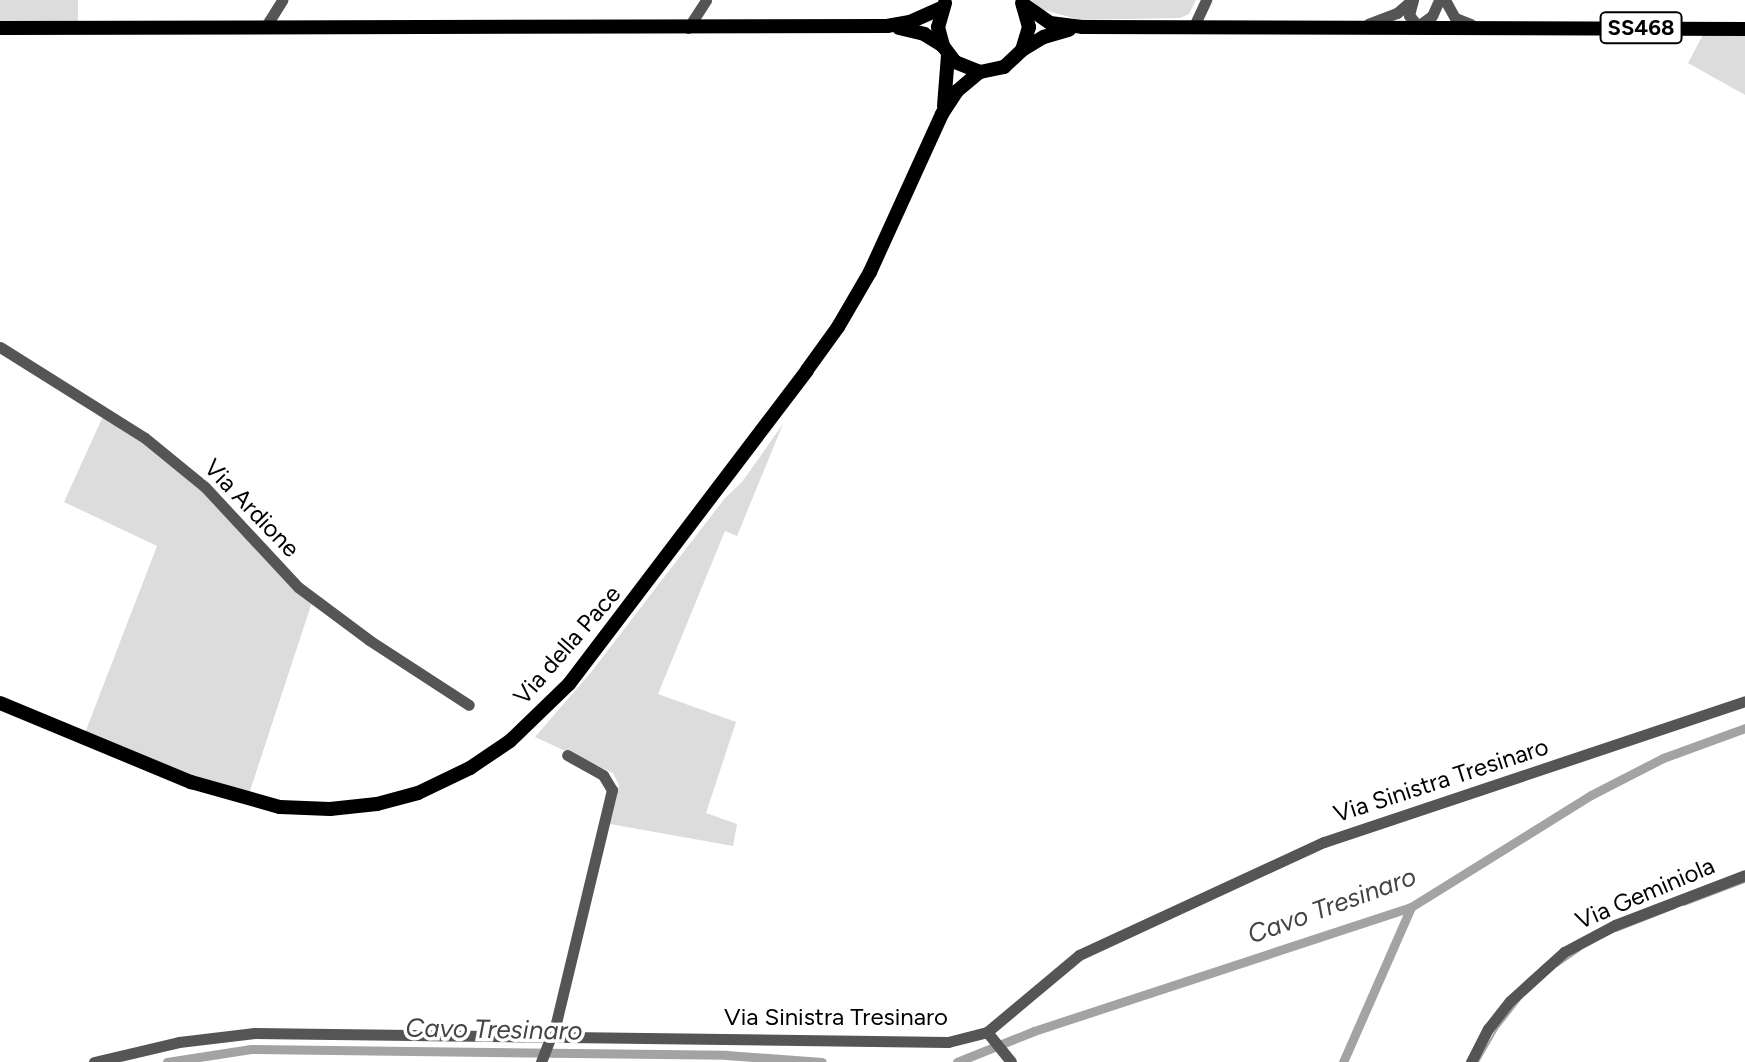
<!DOCTYPE html>
<style>
body{margin:0}
#map{position:relative;width:1745px;height:1062px;overflow:hidden;background:#fff;font-family:Figtree,sans-serif}
div>[style]{position:absolute}
.green>*{inset:0;background:#dcdcdc;transform-origin:0 0}
.stream>*{height:2px;margin:-1px;padding:0 1px;transform-origin:1px;border-radius:1px;background:#a3a3a3}
.canal>*{height:9px;margin:-4.5px;padding:0 4.5px;transform-origin:4.5px;border-radius:4.5px;background:#a3a3a3}
.minor>*{height:11px;margin:-5.5px;padding:0 5.5px;transform-origin:5.5px;border-radius:5.5px;background:#555}
.major>*{height:14px;margin:-7px;padding:0 7px;transform-origin:7px;border-radius:7px;background:#000}
span{translate:-50% -50%;white-space:nowrap;text-align:center;line-height:1.15;-webkit-text-stroke:7px #fff;paint-order:stroke}
.shield-label span{padding:2px 6px;background:#fff;border:2px solid;border-radius:6px;-webkit-text-stroke-width:0}
.shield-label{font-size:22px;color:#000;font-weight:700}
.street-label{font-size:24px;color:#000}
.water-label{font-size:26px;color:#444;font-style:italic}
</style>
<div id="map">
<div class="green">
<div style="left:0;top:0;width:78px;height:22px"></div>
<div style="clip-path:polygon(1031px 0,1196px 0,1189px 14px,1180px 18px,1080px 20px,1041px 9px)"></div>
<div style="clip-path:polygon(1704px 33px,1745px 33px,1745px 95px,1688px 63px)"></div>
<div style="clip-path:polygon(104px 414px,162px 449px,313px 599px,248px 797px,83px 738px,157px 546px,64px 502px)"></div>
<div style="clip-path:polygon(783px 424px,737px 536px,725px 531px,658px 694px,736px 722px,706px 813px,737px 824px,733px 846px,610px 824px,619px 785px,613px 773px,535px 737px,592px 671px,725px 498px,742px 482px)"></div>
</div>
<div class="stream">
<div style="left:1684px;top:905px;width:65px;rotate:-20.7deg"></div>
<div style="left:1616px;top:931px;width:63px;rotate:-21.3deg"></div>
<div style="left:1557px;top:966px;width:29px;rotate:-35deg"></div>
<div style="left:1478px;top:1062px;width:38px;rotate:-60deg"></div>
<div style="left:1497px;top:1029px;width:41px;rotate:-52deg"></div>
</div>
<div class="canal">
<div style="left:167px;top:1062px;width:85px;rotate:-8.8deg"></div>
<div style="left:251px;top:1049px;width:475px;rotate:0.7deg"></div>
<div style="left:726px;top:1055px;width:96px;rotate:4.2deg"></div>
<div style="left:957px;top:1062px;width:83px;rotate:-21.9deg"></div>
<div style="left:1034px;top:1031px;width:397px;rotate:-18.2deg"></div>
<div style="left:1411px;top:907px;width:212px;rotate:-31.9deg"></div>
<div style="left:1591px;top:795px;width:81px;rotate:-27.2deg"></div>
<div style="left:1663px;top:758px;width:87px;rotate:-20.1deg"></div>
<div style="left:1343px;top:1062px;width:169px;rotate:-66.3deg"></div>
</div>
<div class="minor">
<div style="left:1413px;top:0;width:16px;rotate:105deg"></div>
<div style="left:1409px;top:15px;width:14px;rotate:51deg"></div>
<div style="left:1418px;top:26px;width:17px;rotate:-36deg"></div>
<div style="left:1432px;top:16px;width:17px;rotate:-66deg"></div>
<div style="left:1445px;top:0;width:21px;rotate:61deg"></div>
<div style="left:1455px;top:18px;width:17px;rotate:21deg"></div>
<div style="left:1368px;top:24px;width:31px;rotate:-21deg"></div>
<div style="left:1397px;top:13px;width:20px;rotate:-41deg"></div>
<div style="left:266px;top:26px;width:31px;rotate:-58deg"></div>
<div style="left:1194px;top:26px;width:29px;rotate:-65deg"></div>
<div style="left:688px;top:28px;width:33px;rotate:-57deg"></div>
<div style="left:0;top:347px;width:171px;rotate:32.1deg"></div>
<div style="left:145px;top:438px;width:77px;rotate:39.2deg"></div>
<div style="left:205px;top:487px;width:137px;rotate:47.1deg"></div>
<div style="left:298px;top:587px;width:89px;rotate:36.7deg"></div>
<div style="left:369px;top:640px;width:119px;rotate:33deg"></div>
<div style="left:987px;top:1032px;width:38px;rotate:51deg"></div>
<div style="left:94px;top:1062px;width:87px;rotate:-13.2deg"></div>
<div style="left:179px;top:1042px;width:76px;rotate:-6.8deg"></div>
<div style="left:254px;top:1033px;width:694px;rotate:0.74deg"></div>
<div style="left:948px;top:1042px;width:40px;rotate:-14.4deg"></div>
<div style="left:987px;top:1032px;width:120px;rotate:-39.9deg"></div>
<div style="left:1079px;top:955px;width:270px;rotate:-24.8deg"></div>
<div style="left:1324px;top:842px;width:444px;rotate:-18.5deg"></div>
<div style="left:541px;top:1062px;width:42px;rotate:-69deg"></div>
<div style="left:556px;top:1023px;width:240px;rotate:-76.5deg"></div>
<div style="left:612px;top:790px;width:17px;rotate:-121deg"></div>
<div style="left:603px;top:775px;width:41px;rotate:-150.9deg"></div>
<div style="left:1471px;top:1062px;width:37px;rotate:-63deg"></div>
<div style="left:1488px;top:1029px;width:36px;rotate:-52deg"></div>
<div style="left:1510px;top:1001px;width:73px;rotate:-42.2deg"></div>
<div style="left:1564px;top:952px;width:58px;rotate:-27.9deg"></div>
<div style="left:1615px;top:925px;width:139px;rotate:-21deg"></div>
</div>
<div class="major">
<div style="left:945px;top:3px;width:25px;rotate:106deg"></div>
<div style="left:938px;top:27px;width:20px;rotate:75deg"></div>
<div style="left:943px;top:46px;width:20px;rotate:53deg"></div>
<div style="left:955px;top:62px;width:27px;rotate:22deg"></div>
<div style="left:980px;top:72px;width:25px;rotate:-12deg"></div>
<div style="left:1004px;top:67px;width:25px;rotate:-43deg"></div>
<div style="left:1022px;top:50px;width:24px;rotate:-73deg"></div>
<div style="left:1029px;top:27px;width:25px;rotate:-106deg"></div>
<div style="left:1023px;top:4px;width:33px;rotate:35deg"></div>
<div style="left:1050px;top:23px;width:32px;rotate:7deg"></div>
<div style="left:1082px;top:27px;width:663px;rotate:0.17deg"></div>
<div style="left:0;top:28px;width:887px;rotate:-0.13deg"></div>
<div style="left:887px;top:26px;width:23px;rotate:-10deg"></div>
<div style="left:910px;top:22px;width:35px;rotate:-24deg"></div>
<div style="left:899px;top:28px;width:26px;rotate:13deg"></div>
<div style="left:924px;top:34px;width:22px;rotate:32deg"></div>
<div style="left:1022px;top:50px;width:26px;rotate:-31deg"></div>
<div style="left:1044px;top:37px;width:26px;rotate:-16deg"></div>
<div style="left:944px;top:106px;width:51px;rotate:-85.5deg"></div>
<div style="left:0;top:703px;width:207px;rotate:22.5deg"></div>
<div style="left:191px;top:782px;width:92px;rotate:15.7deg"></div>
<div style="left:280px;top:807px;width:50px;rotate:2.3deg"></div>
<div style="left:330px;top:809px;width:47px;rotate:-6.1deg"></div>
<div style="left:377px;top:804px;width:42px;rotate:-15deg"></div>
<div style="left:418px;top:793px;width:58px;rotate:-25.7deg"></div>
<div style="left:470px;top:768px;width:48px;rotate:-34deg"></div>
<div style="left:510px;top:741px;width:82px;rotate:-44deg"></div>
<div style="left:569px;top:684px;width:394px;rotate:-52.8deg"></div>
<div style="left:807px;top:370px;width:53px;rotate:-54.2deg"></div>
<div style="left:838px;top:327px;width:64px;rotate:-59.8deg"></div>
<div style="left:870px;top:272px;width:174px;rotate:-65.5deg"></div>
<div style="left:942px;top:114px;width:27px;rotate:-57deg"></div>
<div style="left:957px;top:91px;width:30px;rotate:-40deg"></div>
</div>
<div class="shield-label">
<span style="left:1641px;top:28px">SS468</span>
</div>
<div class="street-label">
<span style="left:252px;top:508px;rotate:46deg">Via Ardione</span>
<span style="left:567px;top:645px;rotate:-49deg">Via della Pace</span>
<span style="left:1441px;top:780px;rotate:-18deg">Via Sinistra Tresinaro</span>
<span style="left:1645px;top:893px;rotate:-23deg">Via Geminiola</span>
<span style="left:836px;top:1017px">Via Sinistra Tresinaro</span>
</div>
<div class="water-label">
<span style="left:1332px;top:906px;rotate:-20deg">Cavo Tresinaro</span>
<span style="left:494px;top:1030px;rotate:1deg">Cavo Tresinaro</span>
</div>
</div>
